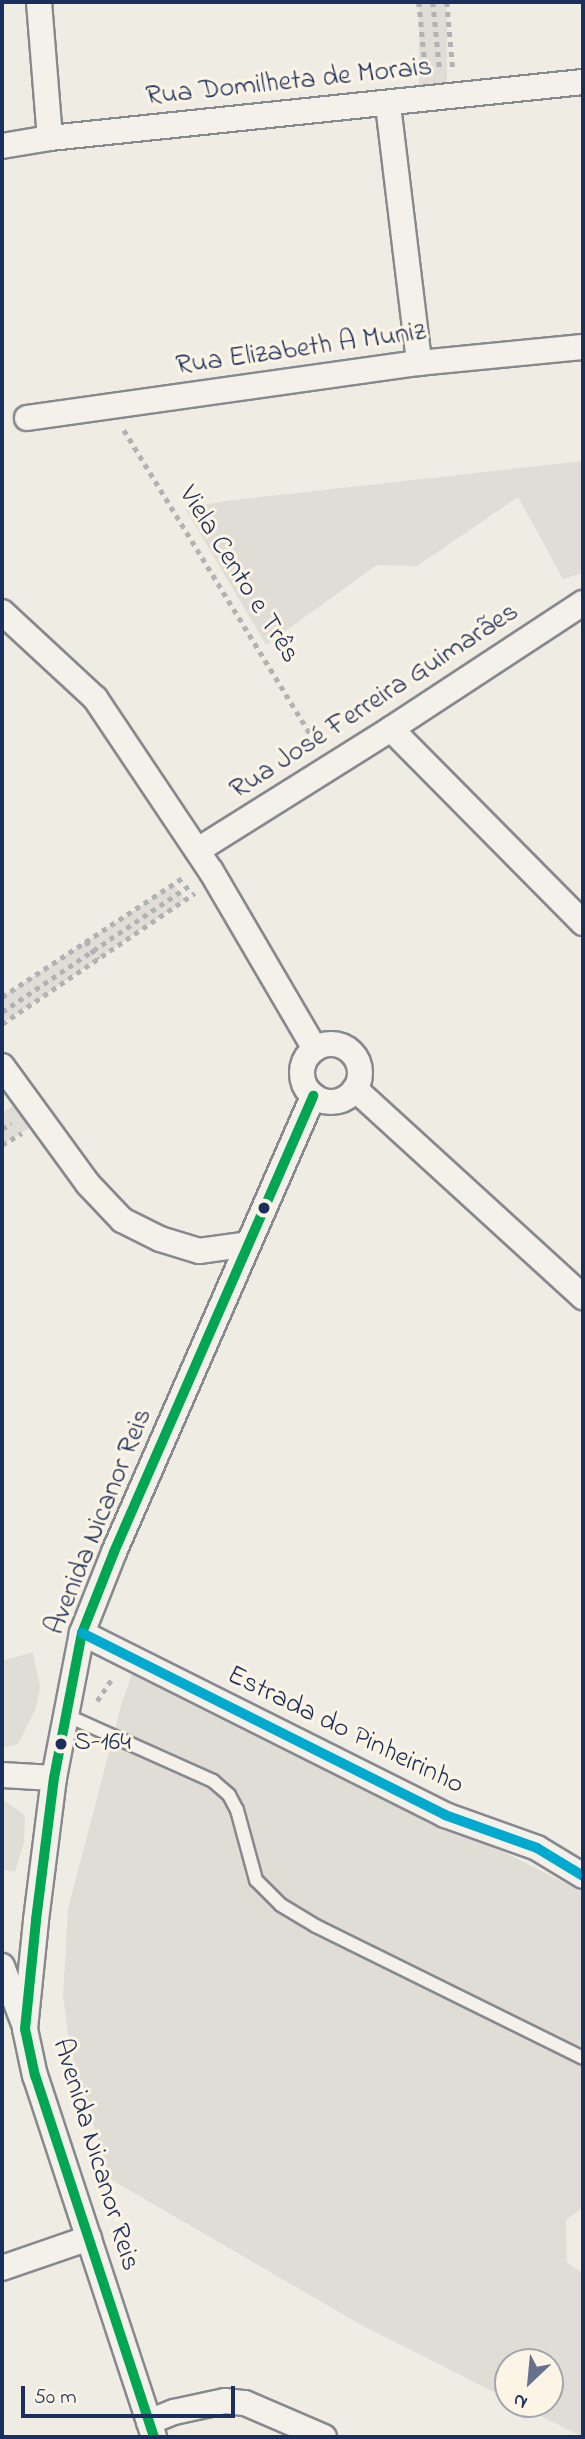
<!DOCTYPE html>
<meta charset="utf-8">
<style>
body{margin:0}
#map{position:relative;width:585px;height:2439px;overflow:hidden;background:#efece4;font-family:"Indie Flower",sans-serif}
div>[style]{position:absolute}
.green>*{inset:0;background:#e0ddd7;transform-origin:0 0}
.path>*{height:4.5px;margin-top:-2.25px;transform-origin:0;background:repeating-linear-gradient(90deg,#b1b2b4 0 5px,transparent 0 10px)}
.roads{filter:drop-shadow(2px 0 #86898e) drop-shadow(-2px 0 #86898e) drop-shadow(0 2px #86898e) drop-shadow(0 -2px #86898e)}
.service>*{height:12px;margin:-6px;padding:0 6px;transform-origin:6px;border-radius:6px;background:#f4f1eb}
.minor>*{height:24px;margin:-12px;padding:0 12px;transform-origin:12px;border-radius:12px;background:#f4f1eb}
.minor>.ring{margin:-12px;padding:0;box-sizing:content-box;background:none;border:24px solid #f4f1eb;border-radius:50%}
.bus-1>*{height:10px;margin:-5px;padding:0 5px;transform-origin:5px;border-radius:5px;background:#00a651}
.bus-2>*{height:10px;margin:-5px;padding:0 5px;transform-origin:5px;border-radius:5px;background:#00a9ce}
.dots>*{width:19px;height:19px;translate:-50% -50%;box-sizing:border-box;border:4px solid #fcf5e5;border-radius:50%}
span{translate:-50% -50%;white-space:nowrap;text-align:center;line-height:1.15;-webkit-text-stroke:6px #fcf5e5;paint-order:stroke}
.bus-label{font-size:26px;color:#1b2f5e}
.left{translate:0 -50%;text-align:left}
.street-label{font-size:28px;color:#1b2f5e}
.frame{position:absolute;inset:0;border:4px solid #1b2f5e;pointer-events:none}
.north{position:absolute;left:494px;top:2348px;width:70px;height:70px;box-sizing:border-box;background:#fcf5e5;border:2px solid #a2a6af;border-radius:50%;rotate:206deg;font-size:19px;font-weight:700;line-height:28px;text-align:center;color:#1b2f5e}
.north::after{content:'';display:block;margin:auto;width:24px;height:32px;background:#65718d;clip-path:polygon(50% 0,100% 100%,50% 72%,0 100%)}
.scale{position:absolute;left:21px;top:2386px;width:214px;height:32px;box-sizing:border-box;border:4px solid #1b2f5e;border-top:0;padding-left:9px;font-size:21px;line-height:24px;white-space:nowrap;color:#1b2f5e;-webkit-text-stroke:5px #fcf5e5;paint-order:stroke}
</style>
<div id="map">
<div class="green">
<div style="left:419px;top:2px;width:28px;height:98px"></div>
<div style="clip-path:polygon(583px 461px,583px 573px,563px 579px,518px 497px,417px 566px,377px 565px,266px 645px,185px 508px,233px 500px)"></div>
<div style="clip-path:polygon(174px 884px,185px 900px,2px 1024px,2px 997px)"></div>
<div style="clip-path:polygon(24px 1098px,40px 1121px,2px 1145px,2px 1113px)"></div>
<div style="clip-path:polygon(33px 1652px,40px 1687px,36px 1708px,18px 1744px,2px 1748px,2px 1661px)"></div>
<div style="clip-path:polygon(135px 1666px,583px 1892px,583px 2207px,566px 2220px,567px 2262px,583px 2274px,583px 2437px,517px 2404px,550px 2404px,550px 2362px,508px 2362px,508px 2399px,363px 2326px,110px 2179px,70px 2049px,63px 1995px,68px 1909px,122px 1702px)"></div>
<div style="clip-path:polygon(2px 1799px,25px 1815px,24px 1842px,15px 1872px,2px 1869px)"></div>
</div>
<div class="path">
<div style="left:419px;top:2px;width:71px;rotate:84.4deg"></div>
<div style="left:433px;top:2px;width:70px;rotate:84.3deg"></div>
<div style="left:447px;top:2px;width:68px;rotate:85deg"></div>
<div style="left:124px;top:430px;width:369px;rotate:58.5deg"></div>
<div style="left:86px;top:941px;width:22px;rotate:56deg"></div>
<div style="left:2px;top:997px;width:218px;rotate:-33.4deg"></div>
<div style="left:2px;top:1012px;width:227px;rotate:-34deg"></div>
<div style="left:2px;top:1024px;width:233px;rotate:-34.2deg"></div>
<div style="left:2px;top:1129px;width:11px;rotate:-34deg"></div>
<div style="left:2px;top:1145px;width:23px;rotate:-31deg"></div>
<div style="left:97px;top:1701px;width:29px;rotate:-56deg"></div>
</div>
<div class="roads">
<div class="service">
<div style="left:68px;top:1716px;width:159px;rotate:24.1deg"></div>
<div style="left:213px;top:1781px;width:21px;rotate:41deg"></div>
<div style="left:229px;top:1795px;width:17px;rotate:62deg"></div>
<div style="left:237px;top:1810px;width:73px;rotate:74.8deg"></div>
<div style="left:256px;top:1880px;width:35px;rotate:45deg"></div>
<div style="left:281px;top:1905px;width:41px;rotate:31deg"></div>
<div style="left:316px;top:1926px;width:298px;rotate:26.3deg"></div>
</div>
<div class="minor">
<div style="left:39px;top:2px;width:136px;rotate:85.4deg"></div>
<div style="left:388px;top:105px;width:260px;rotate:83.1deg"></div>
<div style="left:2px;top:146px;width:49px;rotate:-9.5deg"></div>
<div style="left:50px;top:138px;width:536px;rotate:-6deg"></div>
<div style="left:27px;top:418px;width:396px;rotate:-8deg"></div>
<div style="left:419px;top:363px;width:165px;rotate:-5.6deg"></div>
<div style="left:2px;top:612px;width:127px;rotate:42.8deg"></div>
<div style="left:95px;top:698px;width:208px;rotate:56.2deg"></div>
<div style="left:211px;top:871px;width:206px;rotate:59.7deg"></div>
<div style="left:391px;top:729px;width:273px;rotate:45.3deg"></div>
<div style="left:198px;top:850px;width:228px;rotate:-32.1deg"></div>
<div style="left:391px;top:729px;width:230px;rotate:-33.3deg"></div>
<div class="ring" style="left:302px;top:1044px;width:34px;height:34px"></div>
<div style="left:2px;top:1066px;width:146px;rotate:53.9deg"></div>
<div style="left:88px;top:1184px;width:50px;rotate:46.6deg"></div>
<div style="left:122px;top:1220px;width:42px;rotate:26.6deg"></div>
<div style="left:160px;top:1239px;width:41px;rotate:17.1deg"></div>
<div style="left:199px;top:1251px;width:50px;rotate:-8deg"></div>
<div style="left:355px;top:1089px;width:309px;rotate:42.4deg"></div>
<div style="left:82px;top:1633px;width:406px;rotate:26.6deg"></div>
<div style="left:445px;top:1815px;width:98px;rotate:19.7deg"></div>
<div style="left:537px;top:1848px;width:54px;rotate:31.3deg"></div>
<div style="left:2px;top:1775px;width:52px;rotate:3.3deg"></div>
<div style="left:2px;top:1966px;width:62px;rotate:69.2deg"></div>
<div style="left:2px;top:2268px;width:92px;rotate:-19deg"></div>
<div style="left:149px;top:2422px;width:27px;rotate:-22deg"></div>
<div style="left:174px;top:2412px;width:52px;rotate:-12.2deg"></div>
<div style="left:225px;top:2401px;width:20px;rotate:6deg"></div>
<div style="left:245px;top:2403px;width:86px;rotate:23.3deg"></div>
<div style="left:154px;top:2437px;width:380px;rotate:-108.2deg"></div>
<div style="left:35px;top:2076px;width:48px;rotate:-102deg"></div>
<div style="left:25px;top:2029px;width:110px;rotate:-84.2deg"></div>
<div style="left:36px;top:1920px;width:143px;rotate:-82.8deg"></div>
<div style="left:54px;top:1778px;width:148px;rotate:-79.1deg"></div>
<div style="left:82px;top:1633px;width:87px;rotate:-68.4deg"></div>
<div style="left:114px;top:1552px;width:498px;rotate:-66.4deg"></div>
</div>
</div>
<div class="bus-1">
<div style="left:154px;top:2437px;width:380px;rotate:-108.2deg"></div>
<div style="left:35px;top:2076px;width:48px;rotate:-102deg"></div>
<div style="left:25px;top:2029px;width:110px;rotate:-84.2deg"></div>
<div style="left:36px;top:1920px;width:143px;rotate:-82.8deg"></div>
<div style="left:54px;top:1778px;width:148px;rotate:-79.1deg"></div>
<div style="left:82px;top:1633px;width:87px;rotate:-68.4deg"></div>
<div style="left:114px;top:1552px;width:498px;rotate:-66.4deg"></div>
</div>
<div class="bus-2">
<div style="left:82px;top:1633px;width:406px;rotate:26.6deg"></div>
<div style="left:445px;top:1815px;width:98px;rotate:19.7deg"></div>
<div style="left:537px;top:1848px;width:54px;rotate:31.3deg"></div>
</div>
<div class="dots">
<div style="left:264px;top:1208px;background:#1b2f5e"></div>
<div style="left:61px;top:1744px;background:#1b2f5e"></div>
</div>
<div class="bus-label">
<span class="left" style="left:74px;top:1744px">S-164</span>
</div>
<div class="street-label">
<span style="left:289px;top:83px;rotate:-6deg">Rua Domilheta de Morais</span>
<span style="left:301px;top:350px;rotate:-8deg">Rua Elizabeth A Muniz</span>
<span style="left:238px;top:575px;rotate:58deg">Viela Cento e Três</span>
<span style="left:375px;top:702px;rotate:-33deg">Rua José Ferreira Guimarães</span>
<span style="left:100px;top:1522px;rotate:-68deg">Avenida Nicanor Reis</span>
<span style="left:345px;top:1731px;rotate:26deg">Estrada do Pinheirinho</span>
<span style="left:95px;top:2155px;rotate:73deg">Avenida Nicanor Reis</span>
</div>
<div class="frame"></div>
<div class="north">N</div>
<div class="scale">50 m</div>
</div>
